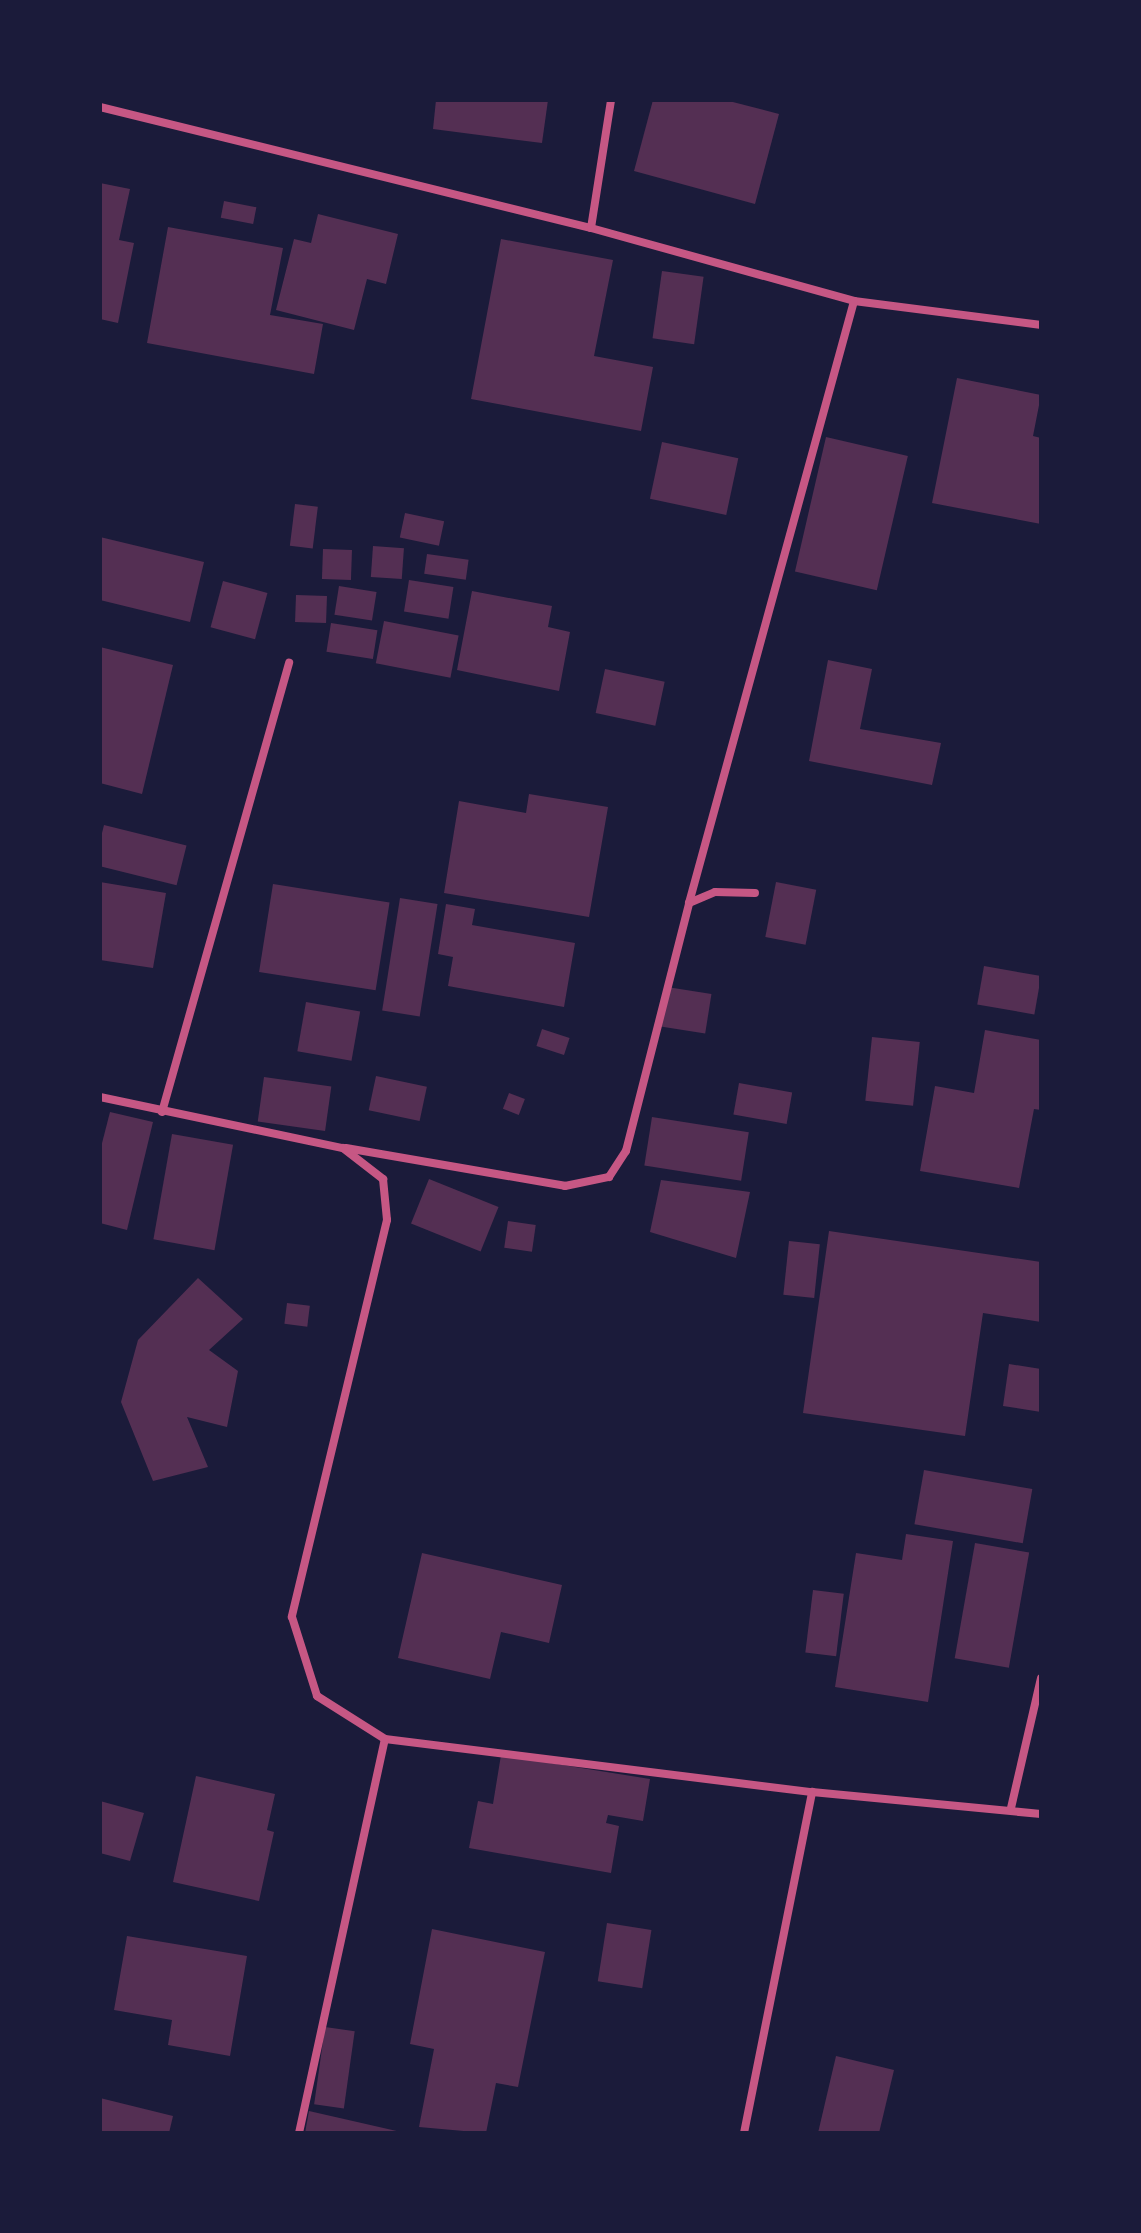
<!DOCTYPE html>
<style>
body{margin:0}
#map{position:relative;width:1141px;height:2233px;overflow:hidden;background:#1b1b3a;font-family:"Fira Sans Condensed",sans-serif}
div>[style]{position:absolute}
.building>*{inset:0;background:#542f53;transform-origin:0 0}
.minor>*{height:8px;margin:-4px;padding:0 4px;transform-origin:4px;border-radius:4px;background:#c65784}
span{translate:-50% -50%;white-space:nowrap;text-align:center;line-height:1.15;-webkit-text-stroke:8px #1b1b3a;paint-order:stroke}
.frame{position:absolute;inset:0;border:102px solid #1b1b3a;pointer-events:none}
</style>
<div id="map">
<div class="building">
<div style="clip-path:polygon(436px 100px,548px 100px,542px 143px,433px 129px)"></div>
<div style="clip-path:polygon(653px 100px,725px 100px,779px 114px,755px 204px,634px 171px)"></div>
<div style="clip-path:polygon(100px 183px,130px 189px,119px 240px,134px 243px,118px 323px,100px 319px)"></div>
<div style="left:224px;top:201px;width:33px;height:17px;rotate:11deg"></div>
<div style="clip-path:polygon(318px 214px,398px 234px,386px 284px,367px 279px,354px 330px,276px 310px,294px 239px,311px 243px)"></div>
<div style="clip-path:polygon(168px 227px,283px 248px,270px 315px,323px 324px,314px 374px,147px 343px)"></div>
<div style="clip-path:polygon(501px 239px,613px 260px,594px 356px,653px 367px,641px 431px,471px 399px)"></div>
<div style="left:662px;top:271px;width:42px;height:68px;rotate:8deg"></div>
<div style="clip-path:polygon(957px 378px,1041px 395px,1033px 436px,1041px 438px,1041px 524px,932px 503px)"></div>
<div style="left:826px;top:437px;width:84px;height:138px;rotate:13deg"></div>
<div style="left:662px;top:442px;width:78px;height:58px;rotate:12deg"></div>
<div style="left:295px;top:504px;width:23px;height:42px;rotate:7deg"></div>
<div style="left:405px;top:513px;width:40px;height:25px;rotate:12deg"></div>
<div style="clip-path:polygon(100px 537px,204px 562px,190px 622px,100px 600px)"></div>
<div style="left:373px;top:546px;width:31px;height:31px;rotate:4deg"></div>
<div style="left:323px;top:549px;width:29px;height:30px;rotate:2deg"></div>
<div style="left:427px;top:554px;width:42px;height:20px;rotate:8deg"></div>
<div style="left:409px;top:580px;width:45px;height:32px;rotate:9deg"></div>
<div style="left:223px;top:581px;width:46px;height:48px;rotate:15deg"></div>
<div style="left:339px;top:586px;width:38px;height:29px;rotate:9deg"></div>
<div style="clip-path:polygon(472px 591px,552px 606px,548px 627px,570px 632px,559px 691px,457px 670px)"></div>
<div style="left:296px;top:595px;width:31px;height:27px;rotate:2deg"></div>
<div style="left:384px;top:621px;width:76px;height:43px;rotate:11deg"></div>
<div style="left:331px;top:623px;width:47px;height:29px;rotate:9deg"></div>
<div style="clip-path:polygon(100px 647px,173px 665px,142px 794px,100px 783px)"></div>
<div style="clip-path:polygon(828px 660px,872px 669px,860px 729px,941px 743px,932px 785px,809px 761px)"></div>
<div style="left:605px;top:669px;width:61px;height:45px;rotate:12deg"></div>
<div style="clip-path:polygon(529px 794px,608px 807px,589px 917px,444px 893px,459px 801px,526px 813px)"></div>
<div style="left:104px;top:825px;width:85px;height:41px;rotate:14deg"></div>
<div style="clip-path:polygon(100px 882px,166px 893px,153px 968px,100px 960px)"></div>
<div style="left:776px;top:882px;width:41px;height:56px;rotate:11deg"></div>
<div style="left:273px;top:884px;width:118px;height:89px;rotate:9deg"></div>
<div style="left:400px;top:898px;width:38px;height:114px;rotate:9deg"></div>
<div style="clip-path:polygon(446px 904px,475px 909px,472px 925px,575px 943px,564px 1007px,448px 986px,453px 957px,438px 954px)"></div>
<div style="left:984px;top:966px;width:58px;height:39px;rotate:10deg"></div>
<div style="left:667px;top:987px;width:45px;height:40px;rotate:9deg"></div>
<div style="left:306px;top:1002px;width:55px;height:50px;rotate:10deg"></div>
<div style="left:542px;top:1029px;width:29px;height:18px;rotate:18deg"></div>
<div style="clip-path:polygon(985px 1030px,1041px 1040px,1041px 1110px,1034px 1109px,1019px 1188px,920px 1171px,935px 1086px,974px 1093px)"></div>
<div style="left:872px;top:1037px;width:48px;height:64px;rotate:6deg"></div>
<div style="left:376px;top:1076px;width:52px;height:35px;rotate:12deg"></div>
<div style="left:264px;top:1077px;width:68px;height:45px;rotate:8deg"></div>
<div style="left:739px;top:1083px;width:54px;height:32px;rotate:10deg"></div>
<div style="left:509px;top:1093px;width:17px;height:17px;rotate:21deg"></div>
<div style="clip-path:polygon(110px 1112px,153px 1122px,127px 1230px,100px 1223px,100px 1151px)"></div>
<div style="left:652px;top:1117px;width:98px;height:49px;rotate:9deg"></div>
<div style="left:172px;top:1134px;width:62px;height:107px;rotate:10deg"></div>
<div style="left:429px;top:1179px;width:75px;height:48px;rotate:22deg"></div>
<div style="clip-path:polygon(661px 1180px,750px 1192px,736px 1258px,650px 1232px)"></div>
<div style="left:508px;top:1221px;width:28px;height:27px;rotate:8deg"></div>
<div style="clip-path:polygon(829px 1231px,1041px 1262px,1041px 1322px,983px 1313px,965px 1436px,803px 1413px)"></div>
<div style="left:789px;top:1241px;width:31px;height:54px;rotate:6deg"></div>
<div style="clip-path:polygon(198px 1278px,243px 1319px,209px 1350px,238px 1371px,227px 1427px,187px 1417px,208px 1467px,153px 1481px,121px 1402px,138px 1340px)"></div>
<div style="left:287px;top:1303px;width:23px;height:21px;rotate:7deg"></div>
<div style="clip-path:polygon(1009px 1364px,1041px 1369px,1041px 1412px,1003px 1406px)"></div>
<div style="left:924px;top:1470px;width:110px;height:55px;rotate:10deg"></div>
<div style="clip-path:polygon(906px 1534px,953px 1541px,928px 1702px,835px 1687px,856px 1553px,902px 1560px)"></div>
<div style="left:975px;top:1543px;width:55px;height:117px;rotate:10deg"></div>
<div style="clip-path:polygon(422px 1553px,562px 1585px,549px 1643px,501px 1632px,490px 1679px,398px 1658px)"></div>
<div style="left:813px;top:1590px;width:31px;height:63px;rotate:7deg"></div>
<div style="clip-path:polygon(501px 1755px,650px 1779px,643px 1821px,608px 1815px,606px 1823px,619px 1826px,611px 1873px,469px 1848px,478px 1801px,493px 1804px)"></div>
<div style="clip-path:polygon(196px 1776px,275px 1794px,267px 1830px,274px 1832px,259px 1901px,173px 1882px)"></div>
<div style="clip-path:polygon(100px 1801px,144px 1813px,130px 1861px,100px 1853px)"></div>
<div style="left:607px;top:1923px;width:45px;height:59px;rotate:9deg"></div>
<div style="clip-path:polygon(432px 1929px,545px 1952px,518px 2087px,496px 2083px,486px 2133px,419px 2127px,434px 2049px,410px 2044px)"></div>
<div style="clip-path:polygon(127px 1936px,247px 1956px,230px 2056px,168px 2045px,172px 2020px,114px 2010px)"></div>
<div style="left:325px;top:2027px;width:30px;height:78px;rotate:8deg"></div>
<div style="clip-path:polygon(836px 2056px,894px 2070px,879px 2133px,818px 2133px)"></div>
<div style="clip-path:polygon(100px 2098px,173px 2116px,169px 2133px,100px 2133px)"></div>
<div style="clip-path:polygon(309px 2111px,401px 2132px,401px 2133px,305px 2133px)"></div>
</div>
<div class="minor">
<div style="left:100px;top:107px;width:506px;rotate:13.84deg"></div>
<div style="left:591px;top:228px;width:273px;rotate:15.5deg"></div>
<div style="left:854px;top:301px;width:189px;rotate:7.3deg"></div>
<div style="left:591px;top:228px;width:130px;rotate:-81.1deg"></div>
<div style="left:689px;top:903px;width:624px;rotate:-74.67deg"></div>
<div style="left:100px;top:1097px;width:248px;rotate:11.9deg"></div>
<div style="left:343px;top:1148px;width:51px;rotate:37.8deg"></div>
<div style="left:383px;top:1179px;width:41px;rotate:84.4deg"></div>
<div style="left:387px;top:1220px;width:408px;rotate:103.5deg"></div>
<div style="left:292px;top:1617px;width:83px;rotate:72.4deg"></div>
<div style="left:317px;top:1696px;width:80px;rotate:32.3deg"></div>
<div style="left:385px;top:1739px;width:430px;rotate:7.1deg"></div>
<div style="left:812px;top:1792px;width:230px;rotate:5.5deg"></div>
<div style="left:162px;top:1112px;width:467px;rotate:-74.2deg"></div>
<div style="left:346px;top:1148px;width:222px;rotate:9.8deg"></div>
<div style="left:565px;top:1186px;width:45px;rotate:-11.6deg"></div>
<div style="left:609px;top:1177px;width:31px;rotate:-57deg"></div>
<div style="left:626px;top:1151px;width:256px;rotate:-75.7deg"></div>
<div style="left:689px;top:903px;width:28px;rotate:-23deg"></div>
<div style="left:715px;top:892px;width:40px;rotate:1.4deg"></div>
<div style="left:1011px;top:1808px;width:133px;rotate:-77deg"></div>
<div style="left:299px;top:2133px;width:403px;rotate:-77.7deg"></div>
<div style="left:744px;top:2133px;width:348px;rotate:-78.7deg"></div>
</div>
<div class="frame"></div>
</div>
